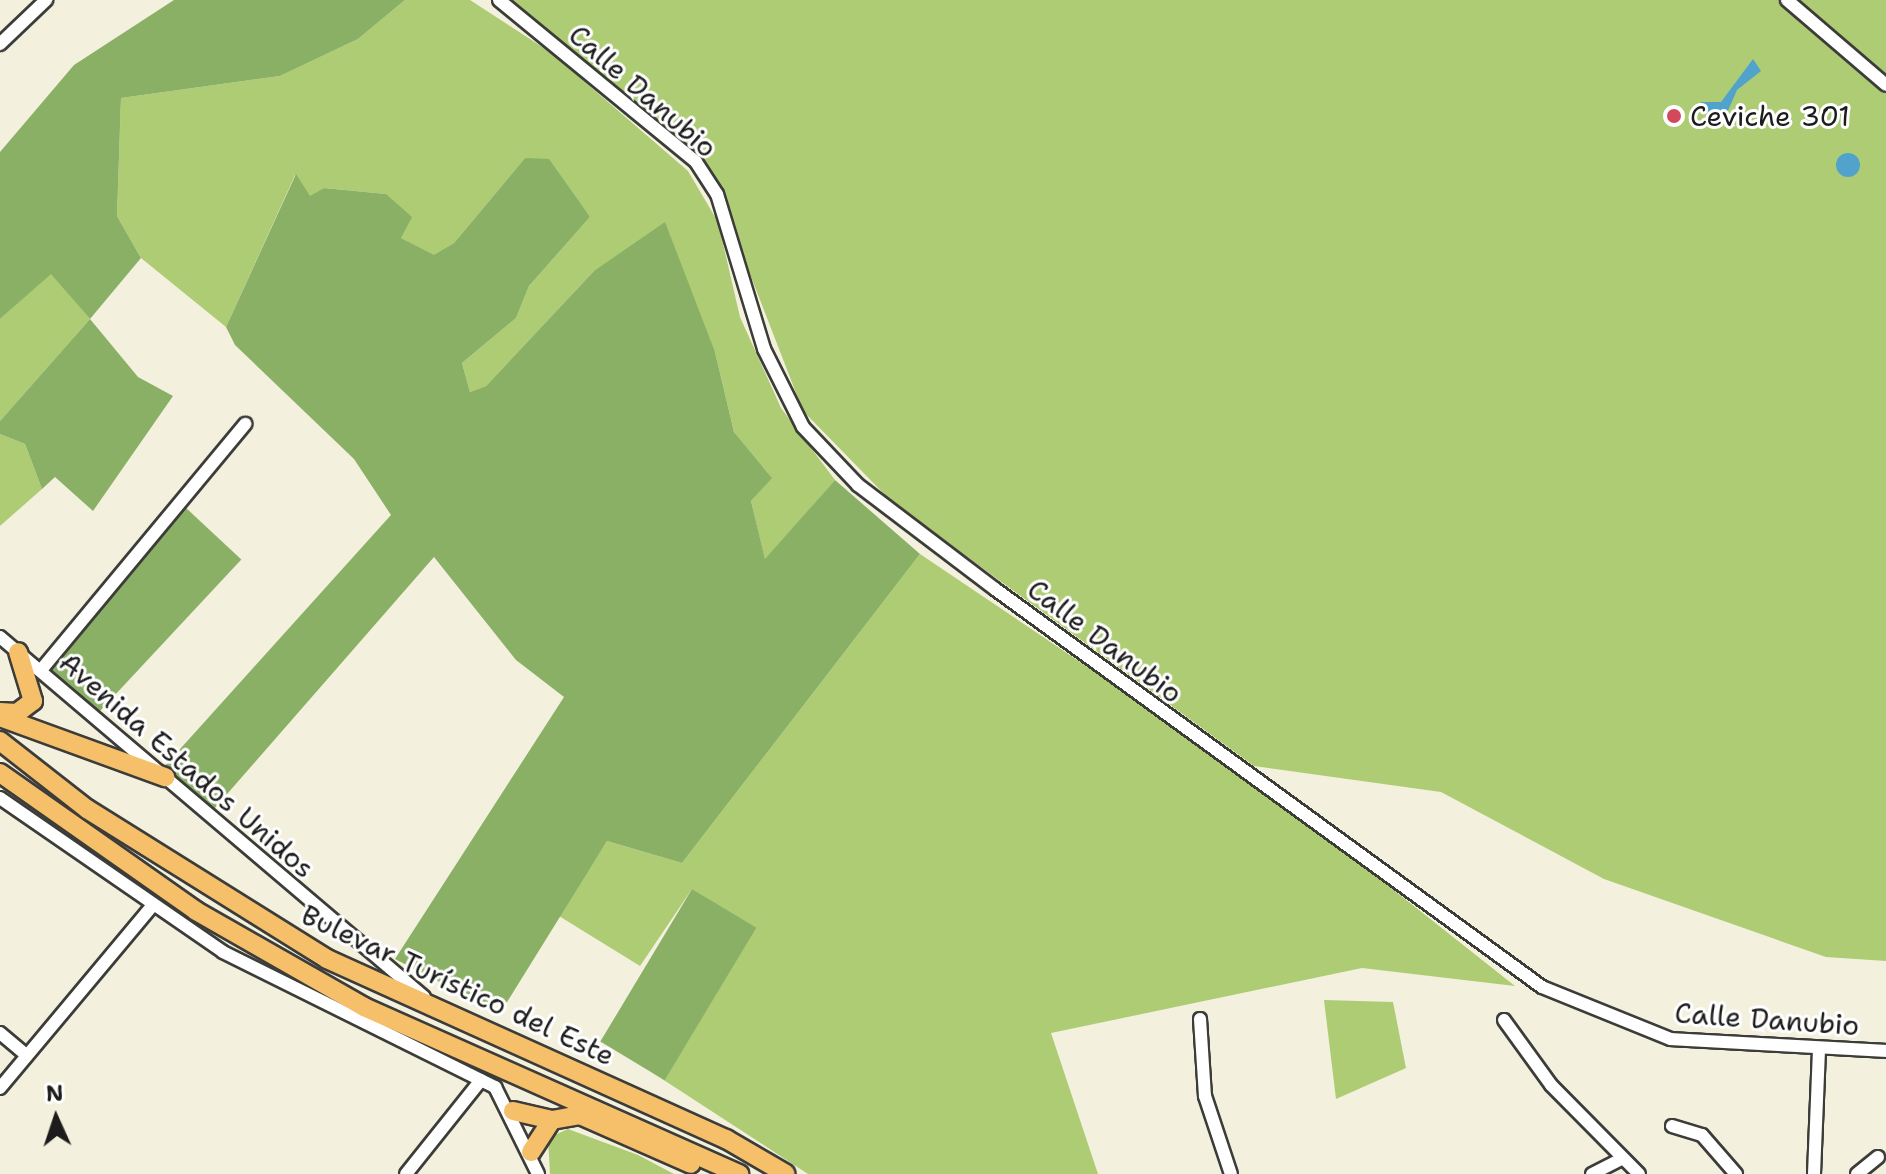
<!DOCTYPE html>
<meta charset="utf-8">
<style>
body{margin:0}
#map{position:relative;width:1886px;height:1174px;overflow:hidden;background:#f3f0de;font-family:"Shantell Sans",sans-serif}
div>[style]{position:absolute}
.green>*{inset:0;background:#adcc74}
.forest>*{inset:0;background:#8ab066;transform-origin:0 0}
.water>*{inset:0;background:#51a3cc}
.round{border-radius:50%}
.roads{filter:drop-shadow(2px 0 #3c3c39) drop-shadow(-2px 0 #3c3c39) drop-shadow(0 2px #3c3c39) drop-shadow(0 -2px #3c3c39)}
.minor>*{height:12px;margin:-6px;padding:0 6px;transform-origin:6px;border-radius:6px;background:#fff}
.highway>*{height:18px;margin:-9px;padding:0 9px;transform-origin:9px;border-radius:9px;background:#f6c06b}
.dots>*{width:22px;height:22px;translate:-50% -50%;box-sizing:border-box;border:4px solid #fff;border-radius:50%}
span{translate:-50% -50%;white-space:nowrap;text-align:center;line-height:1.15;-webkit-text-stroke:6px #fff;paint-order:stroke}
.street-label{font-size:28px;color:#1c1c1c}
.poi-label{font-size:28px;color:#1c1c1c}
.left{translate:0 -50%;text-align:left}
.north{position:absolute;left:16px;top:1078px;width:80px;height:80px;-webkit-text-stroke:6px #fff;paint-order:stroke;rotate:357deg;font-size:22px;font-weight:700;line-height:32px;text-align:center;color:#1c1c1c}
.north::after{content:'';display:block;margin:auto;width:28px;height:36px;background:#1c1c1c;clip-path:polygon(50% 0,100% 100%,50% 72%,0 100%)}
</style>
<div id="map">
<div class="green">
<div style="clip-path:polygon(405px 0,470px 0,550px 52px,688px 171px,718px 222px,740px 317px,781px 408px,835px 480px,765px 560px,751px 501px,771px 477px,734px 432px,715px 352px,594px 271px,486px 386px,470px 392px,462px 363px,516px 318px,529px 286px,590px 217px,525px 158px,454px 243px,434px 256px,401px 238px,386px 194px,324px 188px,310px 197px,295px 175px,226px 327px,141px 258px,117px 216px,121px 98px,280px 76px,358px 39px)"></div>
<div style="clip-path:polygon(507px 0,1886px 0,1886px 961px,1826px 957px,1604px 879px,1441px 792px,1254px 766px,892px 502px,803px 411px,709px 168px)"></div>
<div style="clip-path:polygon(51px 273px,90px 319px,0 421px,0 319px)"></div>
<div style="clip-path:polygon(0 434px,25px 444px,42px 489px,0 526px)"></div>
<div style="clip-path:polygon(920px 554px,1252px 778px,1515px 986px,1362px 968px,1051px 1033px,1098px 1174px,808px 1174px,653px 1073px,755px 929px,692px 889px,640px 966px,559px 916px,607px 841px,682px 863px)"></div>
<div style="clip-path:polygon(1324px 1000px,1393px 1002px,1406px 1068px,1336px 1099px)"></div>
<div style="clip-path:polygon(568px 1129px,638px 1155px,674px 1174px,550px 1174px,548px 1138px)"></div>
</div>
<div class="forest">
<div style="clip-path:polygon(174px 0,405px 0,358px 39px,280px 76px,121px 98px,117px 216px,141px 258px,90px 319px,138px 377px,173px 396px,93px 511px,55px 477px,42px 489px,25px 444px,0 434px,0 421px,90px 319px,51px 274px,0 319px,0 152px,74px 65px)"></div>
<div style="clip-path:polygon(525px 158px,549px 159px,590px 217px,529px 286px,516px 318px,462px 363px,470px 392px,486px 386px,594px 271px,665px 222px,715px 352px,734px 432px,772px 478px,751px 501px,765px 559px,835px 480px,920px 554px,682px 863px,607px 841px,507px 1002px,488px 1007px,395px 959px,564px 697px,516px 660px,434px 557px,214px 809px,163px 768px,391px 515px,354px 459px,235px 345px,226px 327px,296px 174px,310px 196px,324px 188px,386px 194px,412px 217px,401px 238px,434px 255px,454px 243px)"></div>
<div style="left:185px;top:507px;width:77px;height:211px;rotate:43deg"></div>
<div style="left:692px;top:889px;width:75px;height:178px;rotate:31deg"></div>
</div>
<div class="water">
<div style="clip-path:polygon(1753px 59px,1761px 71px,1737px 90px,1727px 113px,1700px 111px,1701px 102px,1721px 102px)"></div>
<div class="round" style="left:1836px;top:153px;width:24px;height:24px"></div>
</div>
<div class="roads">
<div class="minor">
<div style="left:499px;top:0;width:255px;rotate:39.4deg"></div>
<div style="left:696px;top:162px;width:38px;rotate:57deg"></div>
<div style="left:717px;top:194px;width:162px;rotate:73.1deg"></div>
<div style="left:764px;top:349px;width:87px;rotate:63.4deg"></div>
<div style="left:803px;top:427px;width:80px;rotate:46.5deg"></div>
<div style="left:858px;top:485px;width:172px;rotate:37.2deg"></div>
<div style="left:995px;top:589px;width:676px;rotate:36.04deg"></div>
<div style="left:1542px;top:987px;width:139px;rotate:22deg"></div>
<div style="left:1671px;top:1039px;width:215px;rotate:3.2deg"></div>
<div style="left:1787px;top:0;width:130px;rotate:40.6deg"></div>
<div style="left:0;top:44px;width:64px;rotate:-43.7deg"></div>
<div style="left:0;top:637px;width:556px;rotate:40.33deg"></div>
<div style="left:41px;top:670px;width:320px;rotate:-50.3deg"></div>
<div style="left:0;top:798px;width:271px;rotate:34.6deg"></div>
<div style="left:223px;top:952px;width:304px;rotate:26.4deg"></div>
<div style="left:495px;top:1087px;width:97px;rotate:63.7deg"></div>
<div style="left:1200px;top:1019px;width:77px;rotate:86.3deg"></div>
<div style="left:1205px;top:1096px;width:82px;rotate:71.6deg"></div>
<div style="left:1504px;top:1020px;width:80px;rotate:54.1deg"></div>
<div style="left:1551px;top:1085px;width:125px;rotate:45.3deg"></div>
<div style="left:0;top:1033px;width:35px;rotate:40deg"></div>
<div style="left:0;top:1088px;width:237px;rotate:-50.1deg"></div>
<div style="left:1672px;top:1126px;width:31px;rotate:17deg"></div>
<div style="left:1702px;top:1135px;width:52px;rotate:48.9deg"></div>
<div style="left:406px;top:1174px;width:120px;rotate:-51.4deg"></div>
<div style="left:1592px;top:1174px;width:33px;rotate:-27deg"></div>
<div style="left:1814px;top:1174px;width:126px;rotate:-87.7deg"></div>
<div style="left:1857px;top:1174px;width:27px;rotate:-39deg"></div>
</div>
<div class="highway">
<div style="left:0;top:712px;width:17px;rotate:3deg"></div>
<div style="left:17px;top:713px;width:20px;rotate:-37deg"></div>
<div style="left:33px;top:701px;width:51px;rotate:-107deg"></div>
<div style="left:0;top:717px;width:176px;rotate:20deg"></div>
<div style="left:0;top:741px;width:110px;rotate:38deg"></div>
<div style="left:87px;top:809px;width:283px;rotate:32deg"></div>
<div style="left:327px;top:959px;width:438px;rotate:24.3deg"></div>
<div style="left:726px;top:1139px;width:69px;rotate:30.3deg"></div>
<div style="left:0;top:773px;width:240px;rotate:35.1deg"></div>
<div style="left:196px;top:911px;width:193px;rotate:29.7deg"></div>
<div style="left:364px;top:1007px;width:411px;rotate:24deg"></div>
<div style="left:513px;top:1111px;width:40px;rotate:13deg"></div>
<div style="left:531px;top:1152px;width:38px;rotate:-57deg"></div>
<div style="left:552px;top:1120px;width:28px;rotate:-10deg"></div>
<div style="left:580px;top:1115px;width:121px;rotate:23.8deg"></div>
</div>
</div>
<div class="dots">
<div style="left:1674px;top:116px;background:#d1495b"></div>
</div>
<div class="street-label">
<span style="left:643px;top:91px;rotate:41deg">Calle Danubio</span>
<span style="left:1105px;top:641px;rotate:37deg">Calle Danubio</span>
<span style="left:187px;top:765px;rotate:41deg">Avenida Estados Unidos</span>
<span style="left:458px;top:985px;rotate:25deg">Bulevar Turístico del Este</span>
<span style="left:1767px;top:1019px;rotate:4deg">Calle Danubio</span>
</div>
<div class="poi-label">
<span class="left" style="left:1690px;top:116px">Ceviche 301</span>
</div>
<div class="north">N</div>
</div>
